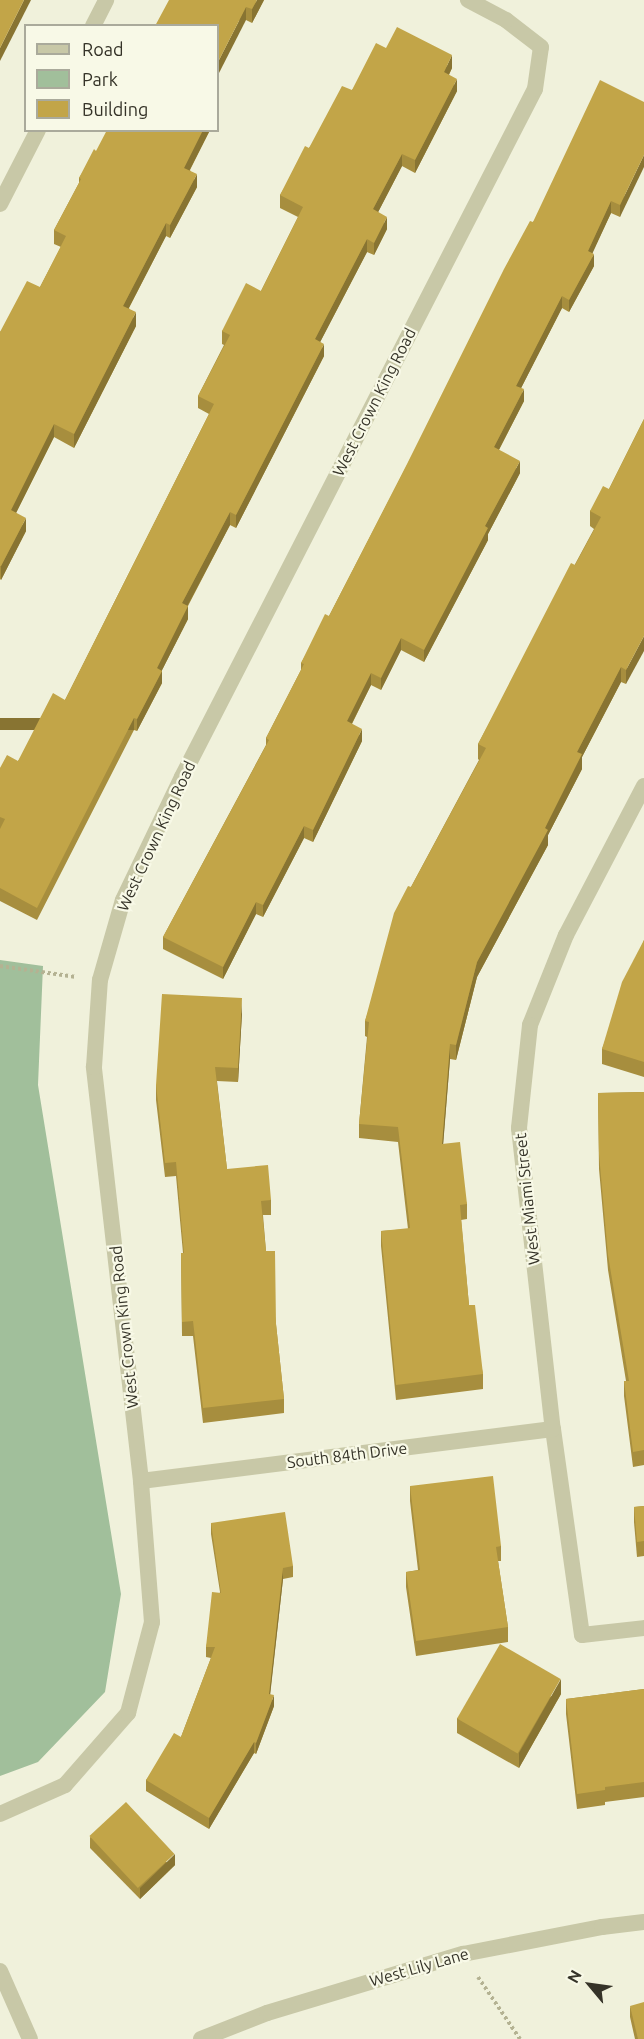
<!DOCTYPE html>
<style>
body{margin:0}
#map{position:relative;width:644px;height:2039px;overflow:hidden;background:#f0f1db;font-family:Ubuntu,sans-serif}
div>[style]{position:absolute}
.green>*{inset:0;background:#a1bf9b}
.path>*{height:4px;margin-top:-2px;transform-origin:0;background:repeating-linear-gradient(90deg,#b4b292 0 3px,transparent 0 6px)}
.minor>*{height:16px;margin:-8px;padding:0 8px;transform-origin:8px;border-radius:8px;background:#c8c8a7}
.tertiary>*{height:16px;margin:-8px;padding:0 8px;transform-origin:8px;border-radius:8px;background:#c8c8a7}
.wall>*{inset:0;background:#a78e3e}
.shaded-wall>*{inset:0;background:#887432;transform-origin:0 0}
.building>*{inset:0;background:#c2a548;transform-origin:0 0}
span{translate:-50% -50%;white-space:nowrap;text-align:center;line-height:1.15;-webkit-text-stroke:4.5px #f8f9e7;paint-order:stroke}
.street-label{font-size:16px;color:#353328}
.legend{position:absolute;left:24px;top:24px;width:195px;height:108px;box-sizing:border-box;background:#f8f9e7;border:2px solid #aaaa9b;margin:0;padding:8px 10px;list-style:none;font-size:18px;color:#353328}
.legend li{display:flex;align-items:center;gap:12px;height:30px}
.legend b{width:30px;border:2px solid #aaaa9b}
.north{position:absolute;left:560px;top:1955px;width:60px;height:60px;-webkit-text-stroke:4px #f8f9e7;paint-order:stroke;rotate:299deg;font-size:16px;font-weight:700;line-height:24px;text-align:center;color:#353328}
.north::after{content:'';display:block;margin:auto;width:21px;height:27px;background:#353328;clip-path:polygon(50% 0,100% 100%,50% 72%,0 100%)}
</style>
<div id="map">
<div class="green">
<div style="clip-path:polygon(0 960px,43px 966px,38px 1085px,121px 1594px,105px 1692px,38px 1762px,0 1776px)"></div>
</div>
<div class="path">
<div style="left:0;top:966px;width:77px;rotate:8.2deg"></div>
<div style="left:478px;top:1977px;width:75px;rotate:55.9deg"></div>
</div>
<div class="minor">
<div style="left:93px;top:26px;width:29px;rotate:-63deg"></div>
<div style="left:0;top:204px;width:83px;rotate:-62.8deg"></div>
<div style="left:644px;top:786px;width:168px;rotate:117.6deg"></div>
<div style="left:566px;top:935px;width:97px;rotate:111.8deg"></div>
<div style="left:530px;top:1025px;width:104px;rotate:96.1deg"></div>
<div style="left:519px;top:1128px;width:303px;rotate:83.6deg"></div>
<div style="left:553px;top:1429px;width:208px;rotate:82deg"></div>
<div style="left:582px;top:1635px;width:62px;rotate:-6.4deg"></div>
<div style="left:141px;top:1481px;width:415px;rotate:-7.2deg"></div>
<div style="left:0;top:1814px;width:71px;rotate:-24deg"></div>
<div style="left:65px;top:1785px;width:96px;rotate:-48.8deg"></div>
<div style="left:128px;top:1713px;width:94px;rotate:-75.2deg"></div>
<div style="left:152px;top:1622px;width:141px;rotate:-94.5deg"></div>
<div style="left:141px;top:1481px;width:417px;rotate:-96.5deg"></div>
<div style="left:94px;top:1067px;width:87px;rotate:-86.1deg"></div>
<div style="left:100px;top:980px;width:83px;rotate:-74deg"></div>
<div style="left:123px;top:900px;width:136px;rotate:-64.4deg"></div>
<div style="left:182px;top:777px;width:773px;rotate:-62.84deg"></div>
<div style="left:535px;top:89px;width:42px;rotate:-81.9deg"></div>
<div style="left:541px;top:47px;width:44px;rotate:-142.4deg"></div>
<div style="left:506px;top:20px;width:43px;rotate:-152.2deg"></div>
<div style="left:0;top:1971px;width:74px;rotate:66.2deg"></div>
</div>
<div class="tertiary">
<div style="left:201px;top:2039px;width:71px;rotate:-21.5deg"></div>
<div style="left:267px;top:2013px;width:205px;rotate:-16.8deg"></div>
<div style="left:463px;top:1954px;width:142px;rotate:-11deg"></div>
<div style="left:602px;top:1927px;width:42px;rotate:-6.8deg"></div>
</div>
<div class="wall">
<div style="clip-path:polygon(264px 0,252px 23px,246px 20px,155px 26px)"></div>
<div style="clip-path:polygon(386px 48px,452px 68px,449px 75px,457px 91px,415px 173px,402px 166px,378px 212px,387px 229px,374px 255px,367px 252px,320px 342px,324px 356px,236px 528px,230px 525px,188px 606px,188px 619px,162px 670px,162px 683px,137px 731px,134px 730px,37px 920px,0 901px,0 768px,18px 761px,65px 700px,209px 414px,198px 408px,198px 396px,224px 345px,222px 344px,222px 331px,261px 291px,298px 217px,280px 208px,280px 195px,309px 148px,352px 90px)"></div>
<div style="clip-path:polygon(644px 102px,620px 217px,611px 213px,592px 253px,594px 266px,569px 312px,562px 308px,521px 388px,524px 401px,499px 450px,520px 473px,488px 534px,488px 540px,424px 662px,401px 650px,381px 690px,371px 685px,352px 724px,362px 741px,313px 842px,304px 838px,263px 917px,256px 914px,223px 979px,163px 949px,163px 937px,266px 745px,266px 738px,301px 670px,301px 663px,329px 616px,533px 222px)"></div>
<div style="clip-path:polygon(210px 130px,190px 170px,197px 187px,170px 238px,166px 236px,129px 308px,136px 326px,74px 448px,54px 437px,16px 513px,26px 531px,1px 580px,0 579px,0 332px,40px 287px,61px 247px,54px 244px,54px 230px,79px 183px,79px 178px,96px 151px)"></div>
<div style="clip-path:polygon(644px 419px,626px 684px,621px 682px,582px 757px,582px 769px,548px 835px,548px 845px,477px 977px,456px 1060px,450px 1059px,443px 1144px,467px 1204px,467px 1219px,461px 1220px,469px 1305px,483px 1374px,483px 1389px,396px 1400px,381px 1246px,381px 1231px,408px 1229px,398px 1142px,359px 1138px,359px 1124px,367px 1037px,365px 1036px,365px 1021px,411px 887px,479px 760px,478px 759px,478px 744px,594px 529px,590px 526px,590px 511px,609px 489px)"></div>
<div style="clip-path:polygon(644px 940px,644px 1077px,602px 1064px,602px 1049px)"></div>
<div style="clip-path:polygon(242px 1013px,238px 1082px,217px 1081px,227px 1169px,271px 1200px,271px 1215px,263px 1215px,266px 1251px,276px 1324px,284px 1399px,284px 1413px,203px 1423px,193px 1336px,182px 1336px,181px 1253px,183px 1253px,176px 1176px,165px 1177px,156px 1100px,156px 1085px)"></div>
<div style="clip-path:polygon(644px 1092px,644px 1465px,633px 1467px,624px 1396px,624px 1381px,626px 1381px,608px 1270px,599px 1169px,598px 1093px)"></div>
<div style="clip-path:polygon(410px 1486px,501px 1546px,501px 1561px,498px 1561px,508px 1627px,508px 1642px,416px 1656px,406px 1587px,406px 1572px,418px 1570px,410px 1501px)"></div>
<div style="clip-path:polygon(644px 1506px,644px 1556px,637px 1557px,634px 1522px,634px 1507px)"></div>
<div style="clip-path:polygon(211px 1523px,293px 1566px,293px 1577px,283px 1579px,270px 1694px,274px 1706px,256px 1754px,254px 1753px,209px 1829px,146px 1791px,146px 1780px,181px 1737px,211px 1658px,206px 1657px,206px 1647px,220px 1592px,211px 1534px)"></div>
<div style="clip-path:polygon(644px 1689px,644px 1797px,605px 1802px,605px 1805px,577px 1809px,566px 1714px,566px 1699px)"></div>
<div style="clip-path:polygon(561px 1694px,519px 1768px,457px 1733px,457px 1718px)"></div>
<div style="clip-path:polygon(90px 1837px,175px 1865px,140px 1899px,90px 1848px)"></div>
<div style="clip-path:polygon(630px 2006px,644px 2039px,635px 2039px,630px 2017px)"></div>
</div>
<div class="shaded-wall">
<div style="clip-path:polygon(24px 0,31px 0,0 61px,0 48px)"></div>
<div style="clip-path:polygon(257px 0,264px 0,252px 23px,252px 9px)"></div>
<div style="clip-path:polygon(246px 7px,246px 20px,218px 75px,218px 62px)"></div>
<div style="clip-path:polygon(452px 55px,452px 68px,444px 84px,444px 72px)"></div>
<div style="clip-path:polygon(457px 79px,457px 91px,415px 173px,415px 160px)"></div>
<div style="clip-path:polygon(203px 130px,210px 130px,184px 181px,184px 168px)"></div>
<div style="clip-path:polygon(402px 154px,402px 166px,373px 222px,373px 209px)"></div>
<div style="clip-path:polygon(644px 155px,644px 167px,620px 217px,620px 205px)"></div>
<div style="clip-path:polygon(197px 174px,197px 187px,170px 238px,170px 225px)"></div>
<div style="clip-path:polygon(611px 201px,611px 213px,588px 263px,588px 251px)"></div>
<div style="clip-path:polygon(387px 217px,387px 229px,374px 255px,374px 243px)"></div>
<div style="clip-path:polygon(166px 223px,166px 236px,123px 319px,123px 306px)"></div>
<div style="clip-path:polygon(367px 239px,367px 252px,315px 352px,315px 339px)"></div>
<div style="clip-path:polygon(594px 254px,594px 266px,569px 312px,569px 300px)"></div>
<div style="clip-path:polygon(562px 296px,562px 308px,516px 398px,516px 386px)"></div>
<div style="clip-path:polygon(136px 312px,136px 326px,74px 448px,74px 434px)"></div>
<div style="clip-path:polygon(324px 344px,324px 356px,236px 528px,236px 515px)"></div>
<div style="clip-path:polygon(524px 389px,524px 401px,494px 459px,494px 447px)"></div>
<div style="clip-path:polygon(54px 424px,54px 437px,11px 523px,11px 510px)"></div>
<div style="clip-path:polygon(520px 461px,520px 473px,488px 534px,488px 540px,424px 662px,424px 650px,485px 526px)"></div>
<div style="clip-path:polygon(230px 512px,230px 525px,182px 616px,182px 603px)"></div>
<div style="clip-path:polygon(26px 518px,26px 531px,1px 580px,1px 566px)"></div>
<div style="clip-path:polygon(188px 606px,188px 619px,157px 680px,157px 668px)"></div>
<div style="clip-path:polygon(644px 636px,644px 651px,626px 684px,626px 670px)"></div>
<div style="clip-path:polygon(401px 638px,401px 650px,381px 690px,381px 678px)"></div>
<div style="clip-path:polygon(621px 667px,621px 682px,582px 757px,582px 769px,548px 835px,548px 845px,477px 977px,456px 1060px,456px 1045px,477px 962px,545px 828px,577px 752px)"></div>
<div style="clip-path:polygon(162px 671px,162px 683px,137px 731px,137px 719px)"></div>
<div style="clip-path:polygon(371px 673px,371px 685px,347px 733px,347px 721px)"></div>
<div style="left:134px;top:718px;width:12px;height:213px;rotate:90deg"></div>
<div style="clip-path:polygon(362px 729px,362px 741px,313px 842px,313px 830px)"></div>
<div style="clip-path:polygon(304px 826px,304px 838px,263px 917px,263px 905px)"></div>
<div style="clip-path:polygon(256px 902px,256px 914px,223px 979px,223px 967px)"></div>
<div style="clip-path:polygon(242px 998px,242px 1013px,238px 1082px,238px 1068px)"></div>
<div style="clip-path:polygon(450px 1044px,450px 1059px,442px 1159px,442px 1144px)"></div>
<div style="clip-path:polygon(283px 1568px,283px 1579px,269px 1705px,269px 1694px)"></div>
<div style="clip-path:polygon(561px 1679px,561px 1694px,519px 1768px,519px 1753px)"></div>
<div style="clip-path:polygon(274px 1695px,274px 1706px,256px 1754px,256px 1743px)"></div>
<div style="clip-path:polygon(254px 1742px,254px 1753px,209px 1829px,209px 1818px)"></div>
<div style="clip-path:polygon(175px 1854px,175px 1865px,140px 1899px,140px 1888px)"></div>
</div>
<div class="building">
<div style="clip-path:polygon(0 0,24px 0,0 48px)"></div>
<div style="clip-path:polygon(169px 0,257px 0,252px 9px,246px 7px,218px 62px,218px 26px,155px 26px)"></div>
<div style="clip-path:polygon(397px 27px,452px 55px,444px 72px,457px 79px,415px 160px,402px 154px,373px 209px,387px 217px,374px 243px,367px 239px,315px 339px,324px 344px,236px 515px,230px 512px,182px 603px,188px 606px,157px 668px,162px 671px,137px 719px,134px 718px,37px 908px,0 888px,0 829px,5px 819px,0 817px,0 768px,7px 755px,18px 761px,53px 693px,65px 700px,214px 404px,198px 396px,230px 335px,222px 331px,246px 283px,261px 291px,303px 207px,280px 195px,305px 146px,309px 148px,342px 86px,352px 90px,376px 43px,386px 48px)"></div>
<div style="clip-path:polygon(600px 80px,644px 102px,644px 155px,620px 205px,611px 201px,588px 251px,594px 254px,569px 300px,562px 296px,516px 386px,524px 389px,494px 447px,520px 461px,485px 526px,488px 528px,424px 650px,401px 638px,381px 678px,371px 673px,347px 721px,362px 729px,313px 830px,304px 826px,263px 905px,256px 902px,223px 967px,163px 937px,269px 740px,266px 738px,304px 664px,301px 663px,325px 614px,329px 616px,407px 464px,504px 269px,530px 221px,533px 222px)"></div>
<div style="clip-path:polygon(107px 130px,203px 130px,184px 168px,197px 174px,170px 225px,166px 223px,123px 306px,136px 312px,74px 434px,54px 424px,11px 510px,26px 518px,1px 566px,0 566px,0 332px,27px 281px,40px 287px,66px 236px,54px 230px,81px 179px,79px 178px,94px 149px,96px 151px)"></div>
<div style="clip-path:polygon(644px 419px,644px 636px,626px 670px,621px 667px,577px 752px,582px 754px,545px 828px,548px 830px,477px 962px,456px 1045px,450px 1044px,442px 1144px,460px 1142px,467px 1204px,460px 1205px,469px 1305px,475px 1305px,483px 1374px,396px 1385px,381px 1231px,410px 1228px,398px 1127px,359px 1124px,369px 1022px,365px 1021px,394px 913px,408px 886px,411px 887px,486px 748px,478px 744px,571px 563px,575px 565px,601px 517px,590px 511px,603px 486px,609px 489px)"></div>
<div style="clip-path:polygon(644px 940px,644px 1062px,602px 1049px,622px 982px)"></div>
<div style="clip-path:polygon(162px 994px,242px 998px,238px 1068px,215px 1067px,227px 1169px,268px 1165px,271px 1200px,261px 1201px,266px 1251px,275px 1251px,276px 1324px,284px 1399px,203px 1408px,193px 1321px,182px 1322px,181px 1253px,184px 1253px,176px 1162px,165px 1163px,156px 1085px)"></div>
<div style="clip-path:polygon(644px 1092px,644px 1450px,633px 1452px,624px 1381px,629px 1381px,608px 1255px,599px 1154px,598px 1093px)"></div>
<div style="clip-path:polygon(493px 1476px,501px 1546px,496px 1547px,508px 1627px,416px 1641px,406px 1572px,420px 1570px,410px 1486px)"></div>
<div style="clip-path:polygon(644px 1506px,644px 1541px,637px 1542px,634px 1507px)"></div>
<div style="clip-path:polygon(285px 1512px,293px 1566px,283px 1568px,269px 1694px,274px 1695px,256px 1743px,254px 1742px,209px 1818px,146px 1780px,174px 1733px,181px 1737px,215px 1647px,206px 1647px,212px 1592px,221px 1593px,211px 1523px)"></div>
<div style="left:500px;top:1644px;width:70px;height:86px;rotate:30deg"></div>
<div style="clip-path:polygon(644px 1689px,644px 1782px,605px 1787px,605px 1790px,577px 1794px,566px 1699px)"></div>
<div style="left:126px;top:1802px;width:71px;height:50px;rotate:47deg"></div>
<div style="clip-path:polygon(644px 2002px,644px 2039px,638px 2039px,630px 2006px)"></div>
</div>
<div class="street-label">
<span style="left:374px;top:402px;rotate:-63deg">West Crown King Road</span>
<span style="left:156px;top:836px;rotate:-65deg">West Crown King Road</span>
<span style="left:527px;top:1199px;rotate:-96deg">West Miami Street</span>
<span style="left:124px;top:1327px;rotate:-96deg">West Crown King Road</span>
<span style="left:347px;top:1455px;rotate:-7deg">South 84th Drive</span>
<span style="left:419px;top:1967px;rotate:-16deg">West Lily Lane</span>
</div>
<ul class="legend">
<li><b style="height:8px;background:#c8c8a7"></b>Road</li>
<li><b style="height:16px;background:#a1bf9b"></b>Park</li>
<li><b style="height:16px;background:#c2a548"></b>Building</li>
</ul>
<div class="north">N</div>
</div>
